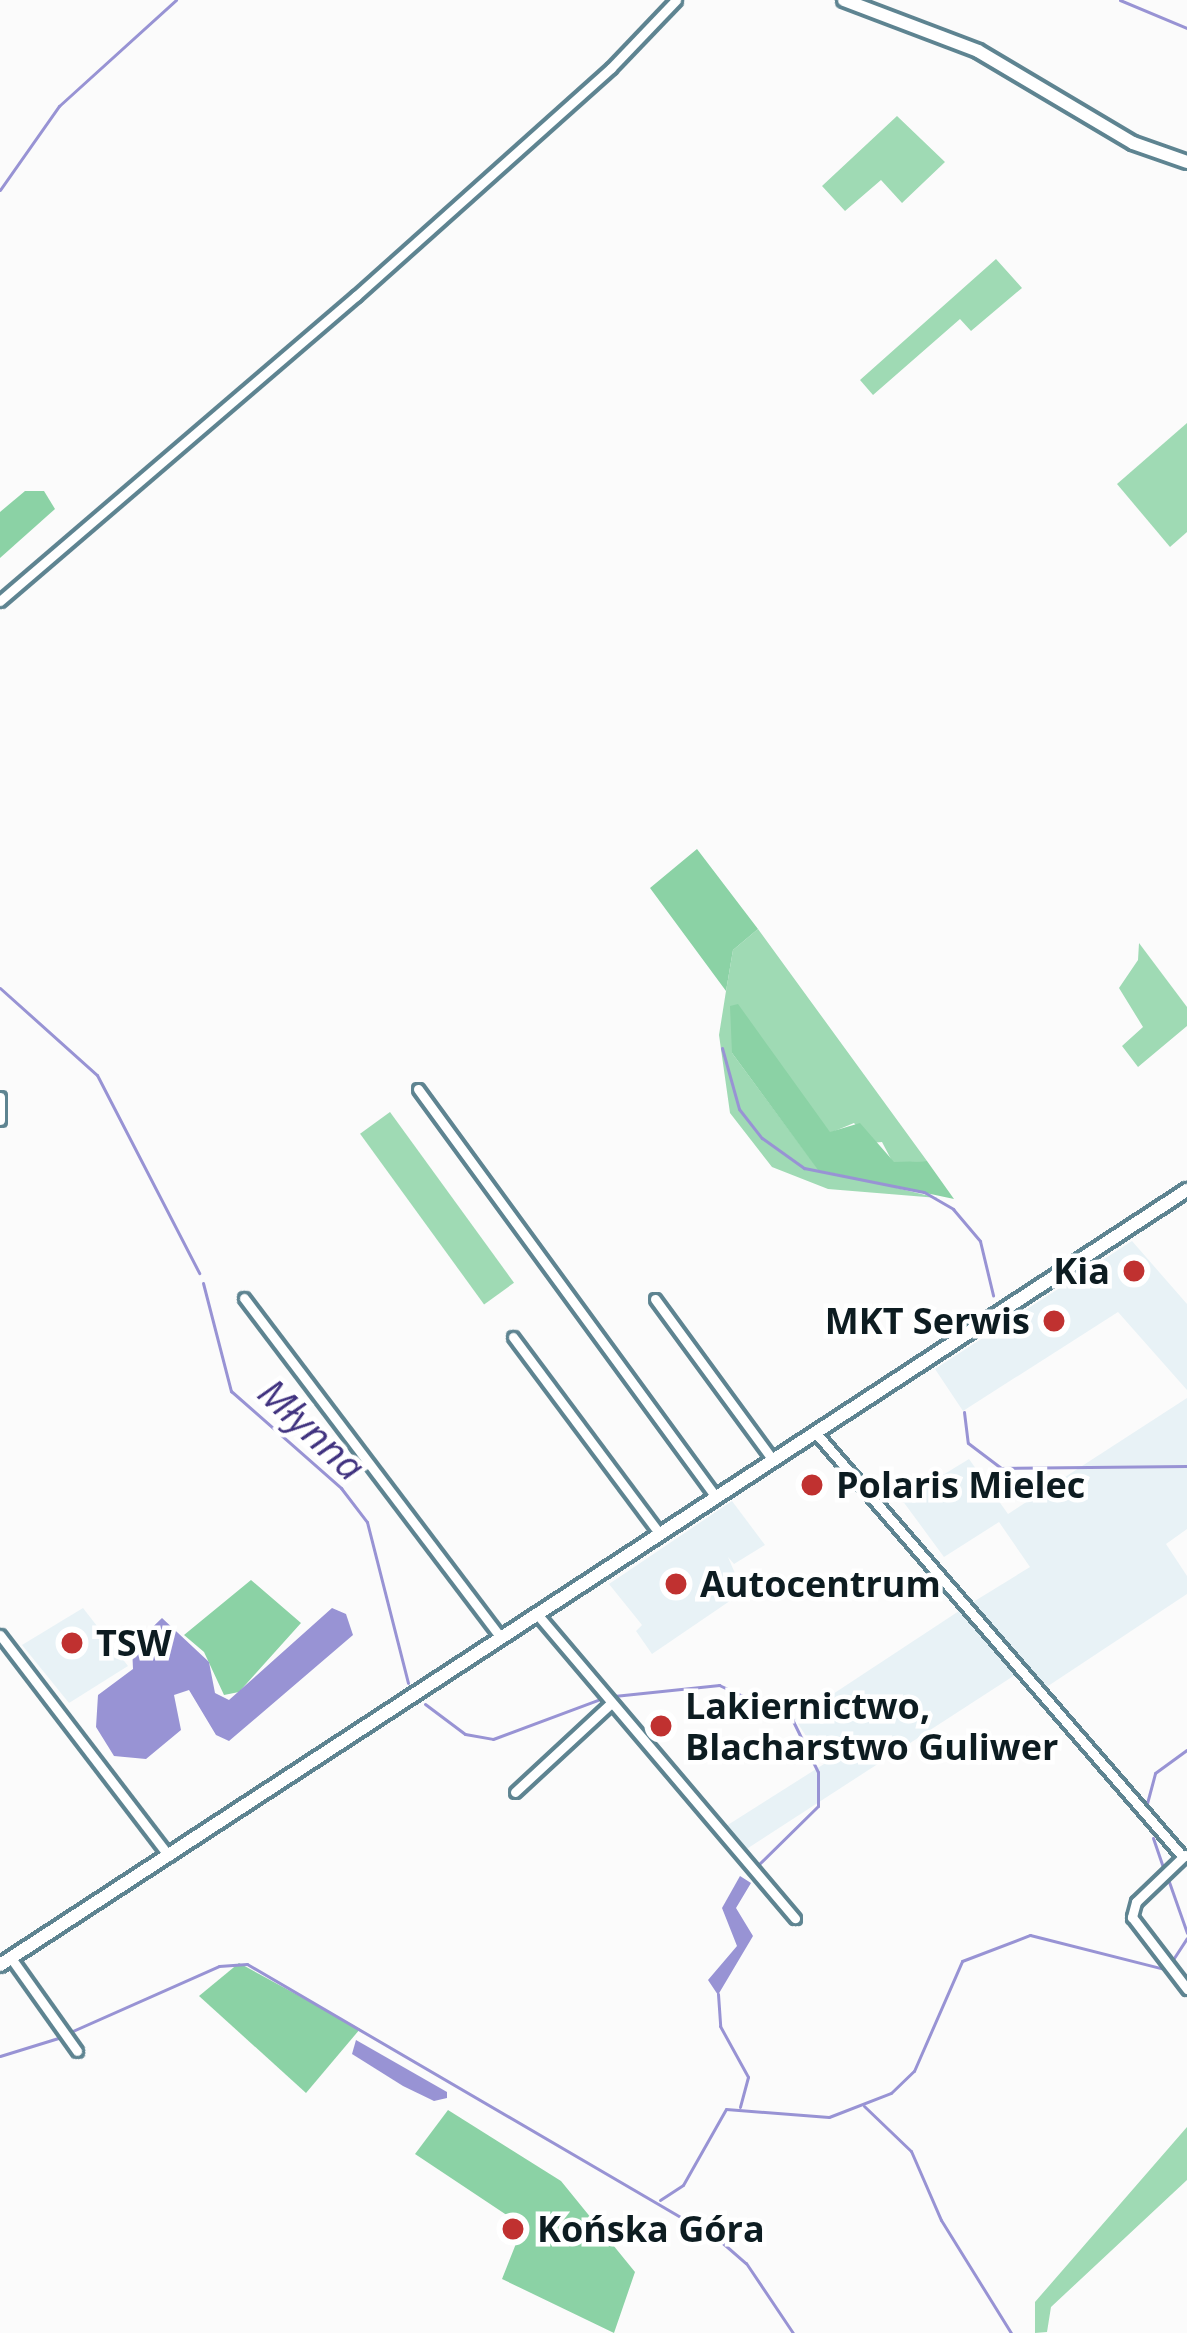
<!DOCTYPE html>
<meta charset="utf-8">
<style>
body{margin:0}
#map{position:relative;width:1187px;height:2333px;overflow:hidden;background:#fbfbfb;font-family:"Open Sans",sans-serif}
div>[style]{position:absolute}
.built>*{inset:0;background:#e8f2f6}
.green>*{inset:0;background:#9fdab4;transform-origin:0 0}
.forest>*{inset:0;background:#8bd2a5}
.water>*{inset:0;background:#9893d4}
.stream>*{height:3px;margin:-1.5px;padding:0 1.5px;transform-origin:1.5px;border-radius:1.5px;background:#9893d4}
.roads{filter:drop-shadow(3px 0 #5e8491) drop-shadow(-3px 0 #5e8491) drop-shadow(0 3px #5e8491) drop-shadow(0 -3px #5e8491)}
.street>*{height:9px;margin:-4.5px;padding:0 4.5px;transform-origin:4.5px;border-radius:4.5px;background:#fff}
.secondary>*{height:12px;margin:-6px;padding:0 6px;transform-origin:6px;border-radius:6px;background:#fff}
.dots>*{width:33px;height:33px;translate:-50% -50%;box-sizing:border-box;border:6px solid #fff;border-radius:50%}
span{translate:-50% -50%;white-space:nowrap;text-align:center;line-height:1.15;-webkit-text-stroke:9px #fff;paint-order:stroke}
.poi-label{font-size:36px;color:#0d1c21;font-weight:700}
.right{translate:-100% -50%;text-align:right}
.left{translate:0 -50%;text-align:left}
.water-label{font-size:39px;color:#40327f;font-style:italic}
</style>
<div id="map">
<div class="built">
<div style="clip-path:polygon(1132px 1241px,1187px 1304px,1187px 1390px,1118px 1312px,963px 1411px,935px 1369px)"></div>
<div style="clip-path:polygon(1187px 1398px,1187px 1529px,1166px 1544px,1187px 1576px,1187px 1594px,1039px 1692px,965px 1607px,1030px 1567px,999px 1522px,944px 1557px,902px 1500px,969px 1459px,1008px 1514px)"></div>
<div style="clip-path:polygon(732px 1501px,765px 1545px,734px 1564px,728px 1557px,743px 1592px,652px 1654px,636px 1631px,642px 1625px,609px 1584px)"></div>
<div style="clip-path:polygon(83px 1608px,128px 1666px,69px 1703px,22px 1645px)"></div>
<div style="clip-path:polygon(959px 1611px,1015px 1675px,742px 1852px,723px 1828px,824px 1764px,795px 1719px)"></div>
</div>
<div class="green">
<div style="clip-path:polygon(897px 116px,945px 162px,902px 203px,881px 180px,845px 211px,822px 186px)"></div>
<div style="clip-path:polygon(996px 259px,1022px 288px,971px 331px,960px 319px,873px 395px,860px 380px)"></div>
<div style="clip-path:polygon(1187px 423px,1187px 532px,1170px 547px,1117px 484px)"></div>
<div style="clip-path:polygon(758px 929px,927px 1161px,893px 1163px,882px 1142px,871px 1143px,854px 1123px,830px 1133px,749px 1024px,732px 1053px,818px 1169px,938px 1198px,828px 1189px,772px 1167px,730px 1113px,719px 1035px,726px 991px,733px 950px)"></div>
<div style="clip-path:polygon(1139px 943px,1187px 1007px,1187px 1026px,1138px 1067px,1122px 1046px,1143px 1027px,1119px 988px,1138px 960px)"></div>
<div style="left:390px;top:1112px;width:211px;height:37px;rotate:54deg"></div>
<div style="clip-path:polygon(1187px 2127px,1187px 2180px,1051px 2307px,1047px 2332px,1035px 2333px,1035px 2302px)"></div>
</div>
<div class="forest">
<div style="clip-path:polygon(25px 491px,44px 491px,55px 509px,0 558px,0 512px)"></div>
<div style="clip-path:polygon(697px 849px,758px 929px,733px 950px,726px 991px,650px 888px)"></div>
<div style="clip-path:polygon(738px 1004px,830px 1132px,860px 1123px,894px 1162px,927px 1161px,954px 1199px,818px 1170px,732px 1053px,730px 1006px)"></div>
<div style="clip-path:polygon(251px 1580px,301px 1623px,239px 1692px,224px 1695px,204px 1652px,184px 1635px)"></div>
<div style="clip-path:polygon(239px 1963px,360px 2029px,306px 2093px,199px 1996px)"></div>
<div style="clip-path:polygon(448px 2110px,561px 2181px,635px 2272px,614px 2333px,502px 2279px,523px 2226px,415px 2154px)"></div>
</div>
<div class="water">
<div style="clip-path:polygon(332px 1608px,346px 1614px,353px 1635px,229px 1741px,216px 1735px,189px 1690px,174px 1695px,181px 1730px,146px 1759px,114px 1756px,96px 1727px,98px 1695px,133px 1669px,132px 1647px,162px 1618px,209px 1662px,215px 1693px,229px 1700px)"></div>
<div style="clip-path:polygon(740px 1876px,751px 1883px,736px 1908px,753px 1936px,718px 1995px,708px 1980px,737px 1946px,722px 1908px)"></div>
<div style="clip-path:polygon(356px 2040px,447px 2092px,447px 2098px,434px 2101px,403px 2086px,352px 2054px)"></div>
</div>
<div class="stream">
<div style="left:1120px;top:0;width:73px;rotate:22.7deg"></div>
<div style="left:0;top:190px;width:103px;rotate:-54.9deg"></div>
<div style="left:59px;top:106px;width:158px;rotate:-42.2deg"></div>
<div style="left:0;top:988px;width:130px;rotate:41.9deg"></div>
<div style="left:97px;top:1075px;width:223px;rotate:62.7deg"></div>
<div style="left:722px;top:1048px;width:63px;rotate:74.4deg"></div>
<div style="left:739px;top:1109px;width:37px;rotate:52deg"></div>
<div style="left:762px;top:1138px;width:52px;rotate:35.5deg"></div>
<div style="left:804px;top:1168px;width:122px;rotate:11.3deg"></div>
<div style="left:924px;top:1192px;width:34px;rotate:30deg"></div>
<div style="left:953px;top:1209px;width:42px;rotate:49.8deg"></div>
<div style="left:980px;top:1241px;width:56px;rotate:76.5deg"></div>
<div style="left:203px;top:1283px;width:112px;rotate:75.5deg"></div>
<div style="left:231px;top:1391px;width:147px;rotate:41.4deg"></div>
<div style="left:341px;top:1488px;width:43px;rotate:52.6deg"></div>
<div style="left:367px;top:1522px;width:166px;rotate:75.7deg"></div>
<div style="left:964px;top:1412px;width:31px;rotate:83deg"></div>
<div style="left:968px;top:1443px;width:41px;rotate:37.1deg"></div>
<div style="left:1001px;top:1468px;width:186px;rotate:-0.6deg"></div>
<div style="left:614px;top:1696px;width:106px;rotate:-6deg"></div>
<div style="left:719px;top:1685px;width:81px;rotate:25deg"></div>
<div style="left:792px;top:1719px;width:59px;rotate:63.9deg"></div>
<div style="left:818px;top:1772px;width:34px;rotate:90deg"></div>
<div style="left:818px;top:1806px;width:86px;rotate:135.5deg"></div>
<div style="left:425px;top:1704px;width:50px;rotate:36.9deg"></div>
<div style="left:465px;top:1734px;width:28px;rotate:10deg"></div>
<div style="left:493px;top:1739px;width:112px;rotate:-20.4deg"></div>
<div style="left:1146px;top:1807px;width:35px;rotate:-75deg"></div>
<div style="left:1155px;top:1773px;width:39px;rotate:-36deg"></div>
<div style="left:1153px;top:1838px;width:34px;rotate:71deg"></div>
<div style="left:1168px;top:1879px;width:57px;rotate:70.6deg"></div>
<div style="left:1172px;top:1961px;width:27px;rotate:-57deg"></div>
<div style="left:718px;top:1994px;width:32px;rotate:86deg"></div>
<div style="left:720px;top:2026px;width:58px;rotate:61.2deg"></div>
<div style="left:748px;top:2077px;width:31px;rotate:105deg"></div>
<div style="left:68px;top:2033px;width:165px;rotate:-23.9deg"></div>
<div style="left:219px;top:1966px;width:28px;rotate:-4deg"></div>
<div style="left:247px;top:1964px;width:545px;rotate:30.28deg"></div>
<div style="left:718px;top:2239px;width:37px;rotate:41deg"></div>
<div style="left:746px;top:2263px;width:84px;rotate:56.1deg"></div>
<div style="left:0;top:2056px;width:61px;rotate:-17.2deg"></div>
<div style="left:864px;top:2106px;width:65px;rotate:43.8deg"></div>
<div style="left:911px;top:2151px;width:75px;rotate:66.5deg"></div>
<div style="left:941px;top:2220px;width:133px;rotate:58.2deg"></div>
<div style="left:660px;top:2200px;width:27px;rotate:-33deg"></div>
<div style="left:683px;top:2185px;width:87px;rotate:-60.5deg"></div>
<div style="left:726px;top:2109px;width:103px;rotate:4.4deg"></div>
<div style="left:829px;top:2117px;width:66px;rotate:-21.2deg"></div>
<div style="left:891px;top:2093px;width:32px;rotate:-44deg"></div>
<div style="left:914px;top:2071px;width:120px;rotate:-66.4deg"></div>
<div style="left:962px;top:1961px;width:73px;rotate:-20.9deg"></div>
<div style="left:1030px;top:1935px;width:138px;rotate:14.2deg"></div>
</div>
<div class="roads">
<div class="street">
<div style="left:0;top:601px;width:469px;rotate:-40.6deg"></div>
<div style="left:356px;top:296px;width:342px;rotate:-41.8deg"></div>
<div style="left:611px;top:68px;width:94px;rotate:-46.3deg"></div>
<div style="left:418px;top:1089px;width:505px;rotate:53.86deg"></div>
<div style="left:0;top:1097px;width:23px;rotate:90deg"></div>
<div style="left:244px;top:1298px;width:426px;rotate:52.9deg"></div>
<div style="left:655px;top:1299px;width:200px;rotate:53.8deg"></div>
<div style="left:513px;top:1337px;width:246px;rotate:53.3deg"></div>
<div style="left:815px;top:1432px;width:562px;rotate:49.11deg"></div>
<div style="left:537px;top:1614px;width:399px;rotate:49.7deg"></div>
<div style="left:0;top:1635px;width:278px;rotate:52.6deg"></div>
<div style="left:515px;top:1792px;width:129px;rotate:-42.8deg"></div>
<div style="left:1185px;top:1855px;width:68px;rotate:136.2deg"></div>
<div style="left:1136px;top:1902px;width:16px;rotate:105deg"></div>
<div style="left:1132px;top:1917px;width:91px;rotate:52.6deg"></div>
<div style="left:11px;top:1958px;width:114px;rotate:54.6deg"></div>
</div>
<div class="secondary">
<div style="left:844px;top:0;width:143px;rotate:20.8deg"></div>
<div style="left:978px;top:51px;width:180px;rotate:30.7deg"></div>
<div style="left:1133px;top:143px;width:57px;rotate:19.4deg"></div>
<div style="left:0;top:1965px;width:1418px;rotate:-33.14deg"></div>
</div>
</div>
<div class="dots">
<div style="left:1134px;top:1271px;background:#c03130"></div>
<div style="left:1054px;top:1321px;background:#c03130"></div>
<div style="left:812px;top:1485px;background:#c03130"></div>
<div style="left:676px;top:1584px;background:#c03130"></div>
<div style="left:72px;top:1643px;background:#c03130"></div>
<div style="left:661px;top:1726px;background:#c03130"></div>
<div style="left:513px;top:2229px;background:#c03130"></div>
</div>
<div class="poi-label">
<span class="right" style="left:1110px;top:1271px">Kia</span>
<span class="right" style="left:1030px;top:1321px">MKT Serwis</span>
<span class="left" style="left:836px;top:1485px">Polaris Mielec</span>
<span class="left" style="left:700px;top:1584px">Autocentrum</span>
<span class="left" style="left:96px;top:1643px">TSW</span>
<span class="left" style="left:685px;top:1726px">Lakiernictwo,<br>Blacharstwo Guliwer</span>
<span class="left" style="left:537px;top:2229px">Końska Góra</span>
</div>
<div class="water-label">
<span style="left:312px;top:1429px;rotate:43deg">Młynna</span>
</div>
</div>
